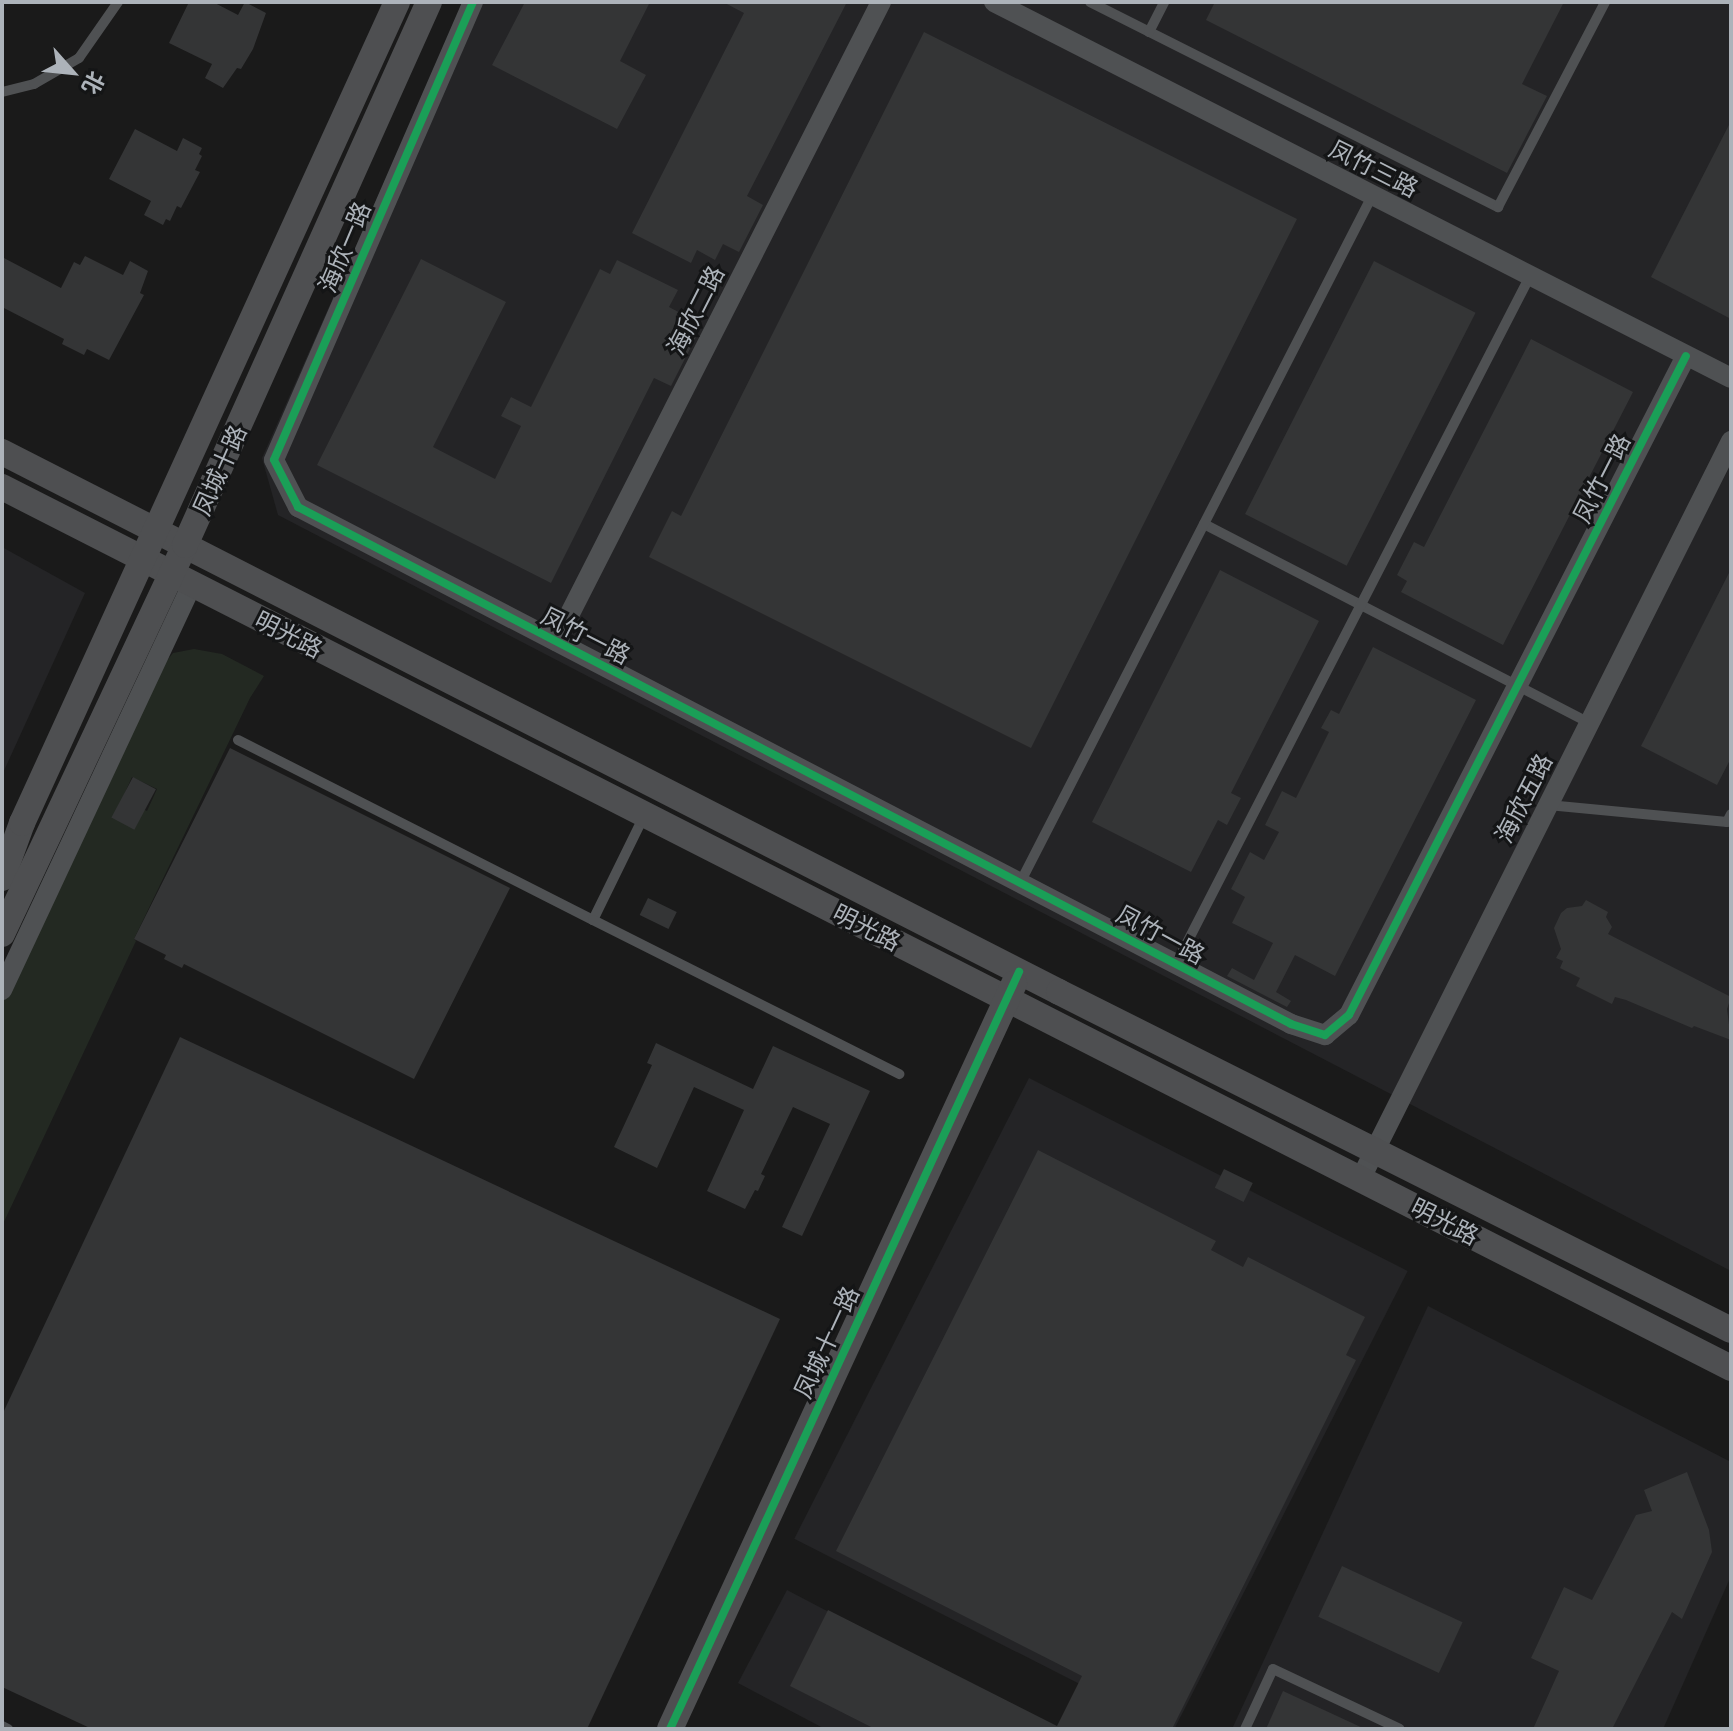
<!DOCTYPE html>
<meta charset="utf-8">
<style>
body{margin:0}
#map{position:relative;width:1733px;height:1731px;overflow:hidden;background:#1a1a1a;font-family:Commissioner,"Noto Sans SC",sans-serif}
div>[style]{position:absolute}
.built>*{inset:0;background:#242426;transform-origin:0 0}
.green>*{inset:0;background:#232922}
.building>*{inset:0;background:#343536;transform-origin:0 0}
.lane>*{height:10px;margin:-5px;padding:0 5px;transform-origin:5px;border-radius:5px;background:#4f5153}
.street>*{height:20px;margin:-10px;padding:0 10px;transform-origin:10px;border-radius:10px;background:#4f5153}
.secondary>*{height:26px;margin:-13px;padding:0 13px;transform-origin:13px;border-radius:13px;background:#4e4f51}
.cycleway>*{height:8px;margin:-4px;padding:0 4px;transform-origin:4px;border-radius:4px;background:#1a9f57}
span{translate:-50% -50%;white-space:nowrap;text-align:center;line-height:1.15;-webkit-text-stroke:6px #141516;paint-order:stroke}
.street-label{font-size:24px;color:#adb3ba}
.frame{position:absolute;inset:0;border:4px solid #adb3ba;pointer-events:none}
.north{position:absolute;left:32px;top:32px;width:80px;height:80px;-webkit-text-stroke:6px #141516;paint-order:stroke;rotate:117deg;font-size:22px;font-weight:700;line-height:32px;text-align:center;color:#adb3ba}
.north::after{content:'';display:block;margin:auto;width:28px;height:36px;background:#adb3ba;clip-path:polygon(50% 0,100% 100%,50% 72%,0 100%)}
</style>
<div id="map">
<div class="built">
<div style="clip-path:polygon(464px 2px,1731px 2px,1731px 1271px,278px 515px,262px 458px)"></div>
<div style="clip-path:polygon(2px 547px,85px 593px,2px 775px)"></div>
<div style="left:1029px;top:1078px;width:425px;height:517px;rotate:27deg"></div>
<div style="clip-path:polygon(1428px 1306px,1731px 1462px,1731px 1576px,1663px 1729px,1232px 1729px)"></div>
<div style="clip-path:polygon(787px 1590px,1052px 1729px,825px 1729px,738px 1683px)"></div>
</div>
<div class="green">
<div style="clip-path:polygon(evenodd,194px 649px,222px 654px,264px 676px,250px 698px,134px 939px,136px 941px,2px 1226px,2px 1001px,153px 677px,173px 653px,194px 649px,132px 777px,157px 789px,147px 811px,122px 799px,132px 777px)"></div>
</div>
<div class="building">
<div style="clip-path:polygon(189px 2px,213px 2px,238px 15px,245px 2px,266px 13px,253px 49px,241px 69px,237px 68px,223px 88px,205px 78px,212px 64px,169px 43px)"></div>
<div style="clip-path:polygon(525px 2px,650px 2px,620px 61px,646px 75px,617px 129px,492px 65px)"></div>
<div style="clip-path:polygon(723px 2px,847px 2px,747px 196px,763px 205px,739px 252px,723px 244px,715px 260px,697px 250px,691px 263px,632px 233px,744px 13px)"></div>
<div style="clip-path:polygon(1215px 2px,1564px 2px,1522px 84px,1547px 96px,1507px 173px,1206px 20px)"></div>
<div style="clip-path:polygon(924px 32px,1297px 219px,1031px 748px,649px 557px,672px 511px,681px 516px)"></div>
<div style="clip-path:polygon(1731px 121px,1731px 319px,1651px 277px)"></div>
<div style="clip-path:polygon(135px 129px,177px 151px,183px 138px,202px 148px,199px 154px,202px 156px,195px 170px,200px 172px,181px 208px,177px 206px,170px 221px,166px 219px,163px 225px,144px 215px,151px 201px,109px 179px)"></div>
<div style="clip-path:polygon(85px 256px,123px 275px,130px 261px,148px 271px,140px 293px,144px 295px,109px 360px,87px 349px,84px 355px,62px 344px,64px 339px,2px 307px,2px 257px,61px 288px,74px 262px,80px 265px)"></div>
<div style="clip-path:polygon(421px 259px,506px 302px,433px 447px,495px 479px,521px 426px,501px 416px,511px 397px,531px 407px,600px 269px,610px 274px,617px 260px,678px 290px,669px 307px,686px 316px,681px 327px,697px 335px,671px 386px,654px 378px,551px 583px,317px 465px)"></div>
<div style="left:1374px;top:261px;width:114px;height:284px;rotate:27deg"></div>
<div style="clip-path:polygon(1531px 339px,1633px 392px,1503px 645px,1401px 592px,1407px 581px,1397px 575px,1414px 542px,1424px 547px)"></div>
<div style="clip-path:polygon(1731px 569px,1731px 758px,1717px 785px,1641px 746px)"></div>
<div style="clip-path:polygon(1220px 570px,1319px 621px,1231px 793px,1241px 798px,1227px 825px,1218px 820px,1191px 872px,1092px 822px)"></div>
<div style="clip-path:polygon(1373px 647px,1476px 700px,1335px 976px,1295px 955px,1276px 992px,1291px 1001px,1287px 1007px,1227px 976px,1232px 968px,1254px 980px,1273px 943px,1232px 923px,1245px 897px,1231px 889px,1250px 852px,1264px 860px,1279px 832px,1265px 825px,1282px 791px,1296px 798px,1329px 732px,1321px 728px,1331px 710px,1339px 714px)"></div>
<div style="clip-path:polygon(230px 748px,510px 888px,414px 1079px,184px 964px,182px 968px,164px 959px,166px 955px,134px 939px)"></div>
<div style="left:133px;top:777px;width:26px;height:46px;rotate:28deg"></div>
<div style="left:648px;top:898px;width:32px;height:19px;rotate:26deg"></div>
<div style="clip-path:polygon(1586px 900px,1608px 912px,1606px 917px,1612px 927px,1608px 934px,1731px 997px,1727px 1009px,1731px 1040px,1694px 1026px,1692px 1028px,1626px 1000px,1615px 997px,1612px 1004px,1576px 986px,1580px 978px,1560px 968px,1563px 961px,1556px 958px,1561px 949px,1554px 928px,1561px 913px,1567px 908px,1582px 906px)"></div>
<div style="clip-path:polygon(180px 1037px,780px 1319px,587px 1729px,92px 1729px,2px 1687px,2px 1415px)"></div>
<div style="clip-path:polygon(656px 1043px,753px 1089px,773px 1046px,870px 1091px,802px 1236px,782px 1227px,830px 1124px,793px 1107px,761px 1174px,765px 1176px,758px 1191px,755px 1190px,745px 1209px,707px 1191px,744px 1110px,694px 1087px,657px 1168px,614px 1147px,652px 1065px,647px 1063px)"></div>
<div style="clip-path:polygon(1038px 1150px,1216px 1241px,1211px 1250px,1243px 1267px,1248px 1257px,1365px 1317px,1346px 1355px,1356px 1360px,1172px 1729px,875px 1729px,790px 1686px,828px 1610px,1057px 1726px,1082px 1676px,836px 1551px)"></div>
<div style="left:1224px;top:1169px;width:32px;height:21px;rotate:26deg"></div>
<div style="clip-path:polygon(1687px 1472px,1709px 1530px,1712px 1552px,1682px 1619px,1672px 1612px,1612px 1729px,1533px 1729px,1559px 1671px,1531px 1658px,1564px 1587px,1592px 1600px,1636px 1515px,1652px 1511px,1644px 1490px)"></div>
<div style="left:1342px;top:1566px;width:133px;height:56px;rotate:25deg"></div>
<div style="clip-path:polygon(1283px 1691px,1365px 1729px,1266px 1729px)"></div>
</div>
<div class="lane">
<div style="left:1090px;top:2px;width:457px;rotate:26.7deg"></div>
<div style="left:1498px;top:207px;width:231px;rotate:-62.4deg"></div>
<div style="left:1149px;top:32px;width:34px;rotate:-63deg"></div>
<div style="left:2px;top:92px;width:33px;rotate:-14deg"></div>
<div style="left:34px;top:84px;width:52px;rotate:-30deg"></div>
<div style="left:79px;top:58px;width:68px;rotate:-55.1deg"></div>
<div style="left:1204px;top:524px;width:433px;rotate:27.3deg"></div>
<div style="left:238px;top:740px;width:398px;rotate:26.9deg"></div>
<div style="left:593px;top:920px;width:116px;rotate:-63.9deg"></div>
<div style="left:1548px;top:805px;width:180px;rotate:5.4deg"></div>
<div style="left:1727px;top:822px;width:9px;rotate:-63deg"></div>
<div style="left:1020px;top:883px;width:772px;rotate:-62.87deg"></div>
<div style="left:593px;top:920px;width:343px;rotate:26.7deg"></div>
<div style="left:1176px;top:964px;width:774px;rotate:-62.77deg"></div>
<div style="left:2px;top:1726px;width:7px;rotate:27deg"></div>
<div style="left:1245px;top:1729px;width:66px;rotate:-65deg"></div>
<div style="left:1273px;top:1669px;width:140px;rotate:25.3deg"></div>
</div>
<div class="street">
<div style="left:473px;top:2px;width:499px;rotate:113.5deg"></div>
<div style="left:274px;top:460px;width:53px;rotate:62.9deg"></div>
<div style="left:298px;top:507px;width:1120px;rotate:27.5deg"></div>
<div style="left:1291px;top:1024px;width:36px;rotate:18deg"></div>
<div style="left:1325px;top:1035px;width:31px;rotate:-40deg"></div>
<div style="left:1349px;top:1015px;width:740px;rotate:-62.92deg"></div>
<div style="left:994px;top:2px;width:827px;rotate:27.03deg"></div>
<div style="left:556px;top:641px;width:717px;rotate:-63.04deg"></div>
<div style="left:2px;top:990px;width:447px;rotate:-64.9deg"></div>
<div style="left:1361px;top:1178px;width:825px;rotate:-63.34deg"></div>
</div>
<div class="secondary">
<div style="left:2px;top:452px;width:1187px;rotate:27.06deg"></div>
<div style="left:1059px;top:992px;width:752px;rotate:26.7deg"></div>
<div style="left:2px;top:487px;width:1941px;rotate:27deg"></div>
<div style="left:2px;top:878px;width:59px;rotate:-70deg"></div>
<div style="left:22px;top:823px;width:903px;rotate:-65.45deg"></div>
<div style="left:2px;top:934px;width:430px;rotate:-64.8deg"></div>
<div style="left:185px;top:545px;width:595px;rotate:-65.8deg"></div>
<div style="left:670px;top:1729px;width:821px;rotate:-65.22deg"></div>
</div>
<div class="cycleway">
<div style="left:473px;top:2px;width:499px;rotate:113.5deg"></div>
<div style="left:274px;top:460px;width:53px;rotate:62.9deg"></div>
<div style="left:298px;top:507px;width:1120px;rotate:27.5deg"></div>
<div style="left:1291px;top:1024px;width:36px;rotate:18deg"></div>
<div style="left:1325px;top:1035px;width:31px;rotate:-40deg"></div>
<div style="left:1349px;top:1015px;width:740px;rotate:-62.92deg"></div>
<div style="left:670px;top:1729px;width:834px;rotate:-65.25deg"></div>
</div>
<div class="street-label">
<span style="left:1374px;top:168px;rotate:27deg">凤竹三路</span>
<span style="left:344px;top:247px;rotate:-67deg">海欣一路</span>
<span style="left:695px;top:310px;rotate:-63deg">海欣二路</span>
<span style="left:219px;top:470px;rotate:-66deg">凤城十路</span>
<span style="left:1601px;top:478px;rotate:-63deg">凤竹一路</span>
<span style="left:289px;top:634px;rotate:27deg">明光路</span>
<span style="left:586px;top:635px;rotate:27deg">凤竹一路</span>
<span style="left:1523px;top:798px;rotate:-63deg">海欣五路</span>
<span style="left:867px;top:927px;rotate:27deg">明光路</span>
<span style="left:1161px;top:934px;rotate:28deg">凤竹一路</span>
<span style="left:1445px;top:1221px;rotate:27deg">明光路</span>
<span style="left:826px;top:1342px;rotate:-65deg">凤城十一路</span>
</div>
<div class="frame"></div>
<div class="north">北</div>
</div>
